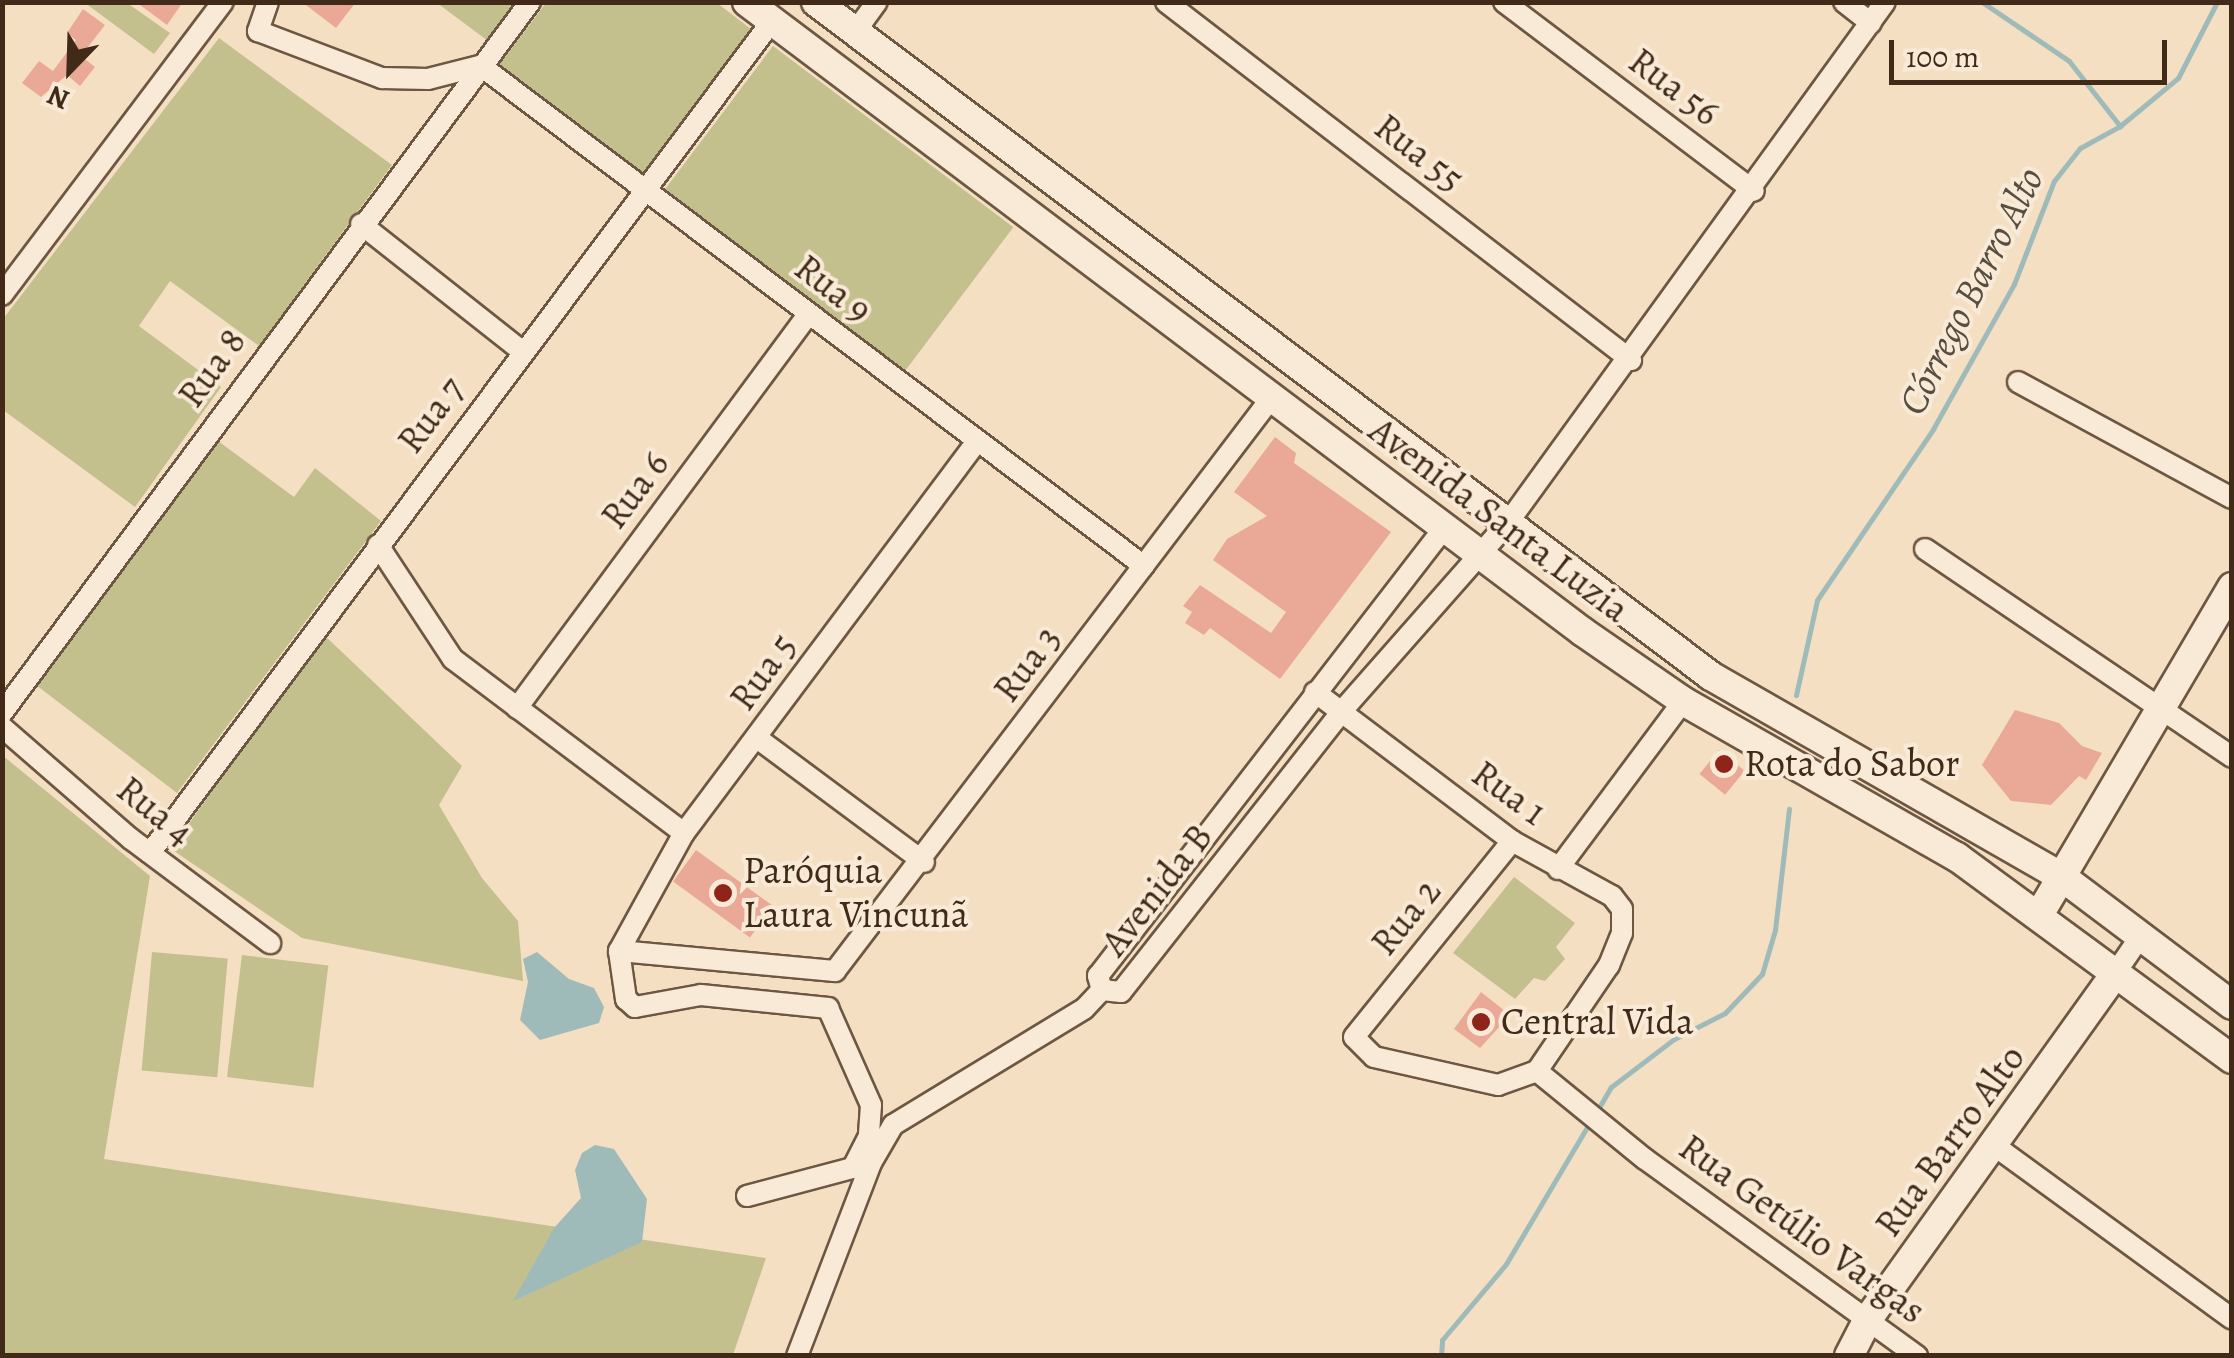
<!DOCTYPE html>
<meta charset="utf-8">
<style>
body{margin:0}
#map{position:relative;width:2234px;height:1358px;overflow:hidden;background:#f5dfc2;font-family:Alegreya,serif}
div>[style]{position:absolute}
.green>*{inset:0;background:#c4c08e;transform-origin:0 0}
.water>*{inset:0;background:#9ebbba}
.stream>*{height:5px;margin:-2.5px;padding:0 2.5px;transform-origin:2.5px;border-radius:2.5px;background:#9ebbba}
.building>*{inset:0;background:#e9a996;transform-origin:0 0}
.roads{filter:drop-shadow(2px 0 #6e5742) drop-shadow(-2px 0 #6e5742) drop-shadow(0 2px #6e5742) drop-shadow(0 -2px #6e5742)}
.minor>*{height:20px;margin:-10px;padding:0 10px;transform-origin:10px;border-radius:10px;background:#f8ead7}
.tertiary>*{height:28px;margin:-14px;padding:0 14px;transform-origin:14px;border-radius:14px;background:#f8ead7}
.dots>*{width:28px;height:28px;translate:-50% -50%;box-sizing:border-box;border:5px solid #f8ead7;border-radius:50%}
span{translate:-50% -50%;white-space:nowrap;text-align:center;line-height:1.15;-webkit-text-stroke:8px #f8ead7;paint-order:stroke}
.street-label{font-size:38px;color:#412a18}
.poi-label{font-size:38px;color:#412a18}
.left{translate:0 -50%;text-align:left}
.water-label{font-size:40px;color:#584e40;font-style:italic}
.frame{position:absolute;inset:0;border:5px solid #412a18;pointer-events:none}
.north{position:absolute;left:20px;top:20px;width:100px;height:100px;-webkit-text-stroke:8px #f8ead7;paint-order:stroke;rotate:203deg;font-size:28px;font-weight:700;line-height:40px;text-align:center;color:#412a18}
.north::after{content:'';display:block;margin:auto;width:35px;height:45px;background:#412a18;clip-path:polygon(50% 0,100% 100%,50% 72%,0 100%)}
.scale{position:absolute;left:1889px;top:40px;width:278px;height:45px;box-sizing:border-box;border:5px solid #412a18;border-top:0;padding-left:12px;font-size:30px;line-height:35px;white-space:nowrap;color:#412a18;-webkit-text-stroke:8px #f8ead7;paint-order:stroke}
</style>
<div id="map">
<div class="green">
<div style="clip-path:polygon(85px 3px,127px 3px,170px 33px,154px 54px)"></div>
<div style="clip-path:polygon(437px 3px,518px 3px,488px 41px)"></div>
<div style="clip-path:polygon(546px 3px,717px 3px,751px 29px,642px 174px,499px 65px)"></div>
<div style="clip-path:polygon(219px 38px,392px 165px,259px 346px,170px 281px,139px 326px,221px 387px,135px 507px,3px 410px,3px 319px)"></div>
<div style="left:773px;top:46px;width:301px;height:181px;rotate:37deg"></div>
<div style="clip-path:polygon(214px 438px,294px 497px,315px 468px,381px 521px,177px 793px,36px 685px)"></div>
<div style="clip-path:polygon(323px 634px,462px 766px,439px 805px,482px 878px,518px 921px,523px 981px,302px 938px,171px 849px)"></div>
<div style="clip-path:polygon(2px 755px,150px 876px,104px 1159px,766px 1258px,733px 1355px,3px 1355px)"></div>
<div style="clip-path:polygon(1514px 877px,1575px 923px,1556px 947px,1565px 959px,1545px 981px,1534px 978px,1515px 999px,1453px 953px)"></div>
<div style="left:152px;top:952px;width:76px;height:119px;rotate:5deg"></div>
<div style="left:242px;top:955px;width:87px;height:123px;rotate:7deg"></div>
</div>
<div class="water">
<div style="clip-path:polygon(537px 952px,569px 979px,594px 988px,604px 1007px,599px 1023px,540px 1040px,520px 1020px,528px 982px,523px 959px)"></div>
<div style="clip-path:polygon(595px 1145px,614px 1149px,647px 1199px,642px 1242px,513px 1301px,554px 1228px,581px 1198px,575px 1170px,582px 1153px)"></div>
</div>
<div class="stream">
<div style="left:1982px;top:2px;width:105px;rotate:34.1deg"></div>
<div style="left:2069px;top:61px;width:83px;rotate:51.9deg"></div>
<div style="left:1796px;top:695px;width:97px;rotate:-77.5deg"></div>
<div style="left:1817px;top:600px;width:207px;rotate:-55.8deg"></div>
<div style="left:1933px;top:429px;width:166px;rotate:-60.8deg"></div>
<div style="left:2014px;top:284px;width:110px;rotate:-68.8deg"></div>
<div style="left:2054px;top:181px;width:42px;rotate:-51.8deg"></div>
<div style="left:2080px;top:148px;width:46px;rotate:-28.8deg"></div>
<div style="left:2120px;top:126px;width:75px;rotate:-39.6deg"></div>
<div style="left:2178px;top:78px;width:85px;rotate:-62.8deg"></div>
<div style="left:1597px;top:1111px;width:28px;rotate:-60deg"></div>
<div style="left:1611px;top:1087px;width:79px;rotate:-37.3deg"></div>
<div style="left:1674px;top:1039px;width:57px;rotate:-27deg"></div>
<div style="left:1725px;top:1013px;width:54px;rotate:-46.5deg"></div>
<div style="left:1762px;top:974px;width:46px;rotate:-73.5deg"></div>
<div style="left:1775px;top:930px;width:122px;rotate:-83.4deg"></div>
<div style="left:1441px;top:1356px;width:16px;rotate:-86deg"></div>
<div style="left:1442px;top:1340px;width:99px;rotate:-49.9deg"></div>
<div style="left:1506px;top:1264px;width:167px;rotate:-59.4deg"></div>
</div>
<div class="building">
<div style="clip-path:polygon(136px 2px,183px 2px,167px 25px)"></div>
<div style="clip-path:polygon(302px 2px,356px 2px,336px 28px)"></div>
<div style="clip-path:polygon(83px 9px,105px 25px,81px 56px,95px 67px,80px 86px,67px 75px,41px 97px,22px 83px,39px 61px,53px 71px,76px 40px,67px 33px)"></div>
<div style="clip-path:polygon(1275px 437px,1296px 453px,1294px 463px,1391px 532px,1280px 679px,1210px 628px,1204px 635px,1185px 623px,1192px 612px,1183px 606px,1200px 585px,1271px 633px,1286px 612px,1213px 560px,1227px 539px,1267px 516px,1234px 492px)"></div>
<div style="clip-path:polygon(2015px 710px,2059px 723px,2082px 746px,2102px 753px,2086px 780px,2079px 776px,2051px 805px,2011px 801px,1982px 765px)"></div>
<div style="left:1719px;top:750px;width:33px;height:31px;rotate:39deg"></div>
<div style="left:696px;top:850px;width:95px;height:39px;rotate:36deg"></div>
<div style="clip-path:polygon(1481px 992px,1510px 1015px,1480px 1048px,1454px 1029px)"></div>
</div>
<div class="roads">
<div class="minor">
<div style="left:268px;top:2px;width:31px;rotate:109deg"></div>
<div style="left:258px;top:31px;width:133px;rotate:20.8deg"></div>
<div style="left:382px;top:78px;width:46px;rotate:1.2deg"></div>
<div style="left:428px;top:79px;width:53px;rotate:-14.3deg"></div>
<div style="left:1166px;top:2px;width:587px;rotate:37.59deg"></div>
<div style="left:1504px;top:2px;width:313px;rotate:37.1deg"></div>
<div style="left:1844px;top:2px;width:34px;rotate:38deg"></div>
<div style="left:855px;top:32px;width:37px;rotate:-54deg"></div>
<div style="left:481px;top:66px;width:830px;rotate:37.02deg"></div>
<div style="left:361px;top:224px;width:205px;rotate:38.3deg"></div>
<div style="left:2px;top:295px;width:367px;rotate:-53deg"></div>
<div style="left:2018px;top:382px;width:243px;rotate:28.5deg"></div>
<div style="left:378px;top:545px;width:136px;rotate:56.7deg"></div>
<div style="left:453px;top:659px;width:289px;rotate:37deg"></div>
<div style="left:1925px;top:549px;width:371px;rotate:34.1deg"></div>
<div style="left:1315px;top:692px;width:247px;rotate:37.1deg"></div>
<div style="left:1512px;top:841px;width:114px;rotate:28.8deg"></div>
<div style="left:1612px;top:896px;width:16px;rotate:52deg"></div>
<div style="left:1622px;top:909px;width:24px;rotate:90deg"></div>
<div style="left:1622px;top:933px;width:35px;rotate:112deg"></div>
<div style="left:1609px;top:965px;width:128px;rotate:124.2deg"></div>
<div style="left:1537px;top:1071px;width:41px;rotate:160.3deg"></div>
<div style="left:1498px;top:1085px;width:127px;rotate:-167.3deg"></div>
<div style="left:1374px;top:1057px;width:28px;rotate:-135deg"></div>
<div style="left:1354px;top:1037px;width:252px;rotate:-51.1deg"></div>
<div style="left:517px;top:708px;width:490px;rotate:-53.5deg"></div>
<div style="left:2px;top:713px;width:886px;rotate:-53.4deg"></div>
<div style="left:2px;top:727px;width:171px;rotate:41deg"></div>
<div style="left:131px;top:839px;width:174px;rotate:36.8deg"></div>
<div style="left:757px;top:738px;width:208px;rotate:36.6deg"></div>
<div style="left:150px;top:853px;width:1039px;rotate:-53.22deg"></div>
<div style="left:1558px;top:869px;width:209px;rotate:-53.3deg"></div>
<div style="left:619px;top:951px;width:217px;rotate:5.3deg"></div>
<div style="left:835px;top:971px;width:721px;rotate:-52.72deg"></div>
<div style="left:619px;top:951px;width:135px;rotate:-61.2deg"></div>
<div style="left:684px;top:833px;width:487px;rotate:-53.2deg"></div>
<div style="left:619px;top:951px;width:49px;rotate:81.7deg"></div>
<div style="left:626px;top:999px;width:12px;rotate:42deg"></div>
<div style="left:635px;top:1007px;width:67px;rotate:-10.3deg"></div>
<div style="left:701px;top:995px;width:128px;rotate:5.8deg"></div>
<div style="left:828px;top:1008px;width:106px;rotate:66.1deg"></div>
<div style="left:871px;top:1105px;width:31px;rotate:94deg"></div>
<div style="left:869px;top:1136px;width:36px;rotate:117deg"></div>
<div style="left:2116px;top:972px;width:42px;rotate:-55.6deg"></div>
<div style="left:1102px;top:990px;width:19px;rotate:6deg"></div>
<div style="left:1121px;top:992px;width:356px;rotate:-51.8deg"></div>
<div style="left:1341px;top:712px;width:251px;rotate:-48.6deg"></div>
<div style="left:1507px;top:524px;width:644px;rotate:-54.09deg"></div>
<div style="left:1102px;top:990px;width:15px;rotate:-106deg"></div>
<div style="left:1098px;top:976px;width:566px;rotate:-52.32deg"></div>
<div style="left:1537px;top:1071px;width:139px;rotate:39.2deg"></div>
<div style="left:1645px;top:1159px;width:336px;rotate:35.9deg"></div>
<div style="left:1995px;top:1146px;width:293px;rotate:36.1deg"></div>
<div style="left:747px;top:1196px;width:128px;rotate:-14.9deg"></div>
<div style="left:871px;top:1163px;width:44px;rotate:-59.9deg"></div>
<div style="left:893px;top:1125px;width:223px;rotate:-31.3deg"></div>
<div style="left:1084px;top:1009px;width:26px;rotate:-47deg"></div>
<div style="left:797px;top:1356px;width:207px;rotate:-69deg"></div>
</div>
<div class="tertiary">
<div style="left:747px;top:2px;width:1047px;rotate:37deg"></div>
<div style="left:1583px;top:632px;width:121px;rotate:34.6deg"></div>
<div style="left:1683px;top:701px;width:315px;rotate:29.7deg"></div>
<div style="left:1957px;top:857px;width:341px;rotate:36.3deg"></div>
<div style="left:816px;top:2px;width:1120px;rotate:36.98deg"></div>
<div style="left:1711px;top:676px;width:404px;rotate:29.8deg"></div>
<div style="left:2062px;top:877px;width:213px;rotate:37deg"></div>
<div style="left:2039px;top:915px;width:381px;rotate:-59.5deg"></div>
<div style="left:1849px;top:1356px;width:42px;rotate:-62.8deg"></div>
<div style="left:1868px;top:1319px;width:427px;rotate:-54.4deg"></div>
</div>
</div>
<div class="dots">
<div style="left:1724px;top:764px;background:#8f2418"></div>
<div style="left:723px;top:893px;background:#8f2418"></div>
<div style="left:1481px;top:1022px;background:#8f2418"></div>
</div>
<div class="street-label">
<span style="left:1674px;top:87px;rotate:37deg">Rua 56</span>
<span style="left:1419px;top:153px;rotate:38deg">Rua 55</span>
<span style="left:833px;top:289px;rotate:38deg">Rua 9</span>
<span style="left:212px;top:368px;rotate:-54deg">Rua 8</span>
<span style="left:431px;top:415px;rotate:-53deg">Rua 7</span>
<span style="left:635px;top:490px;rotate:-53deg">Rua 6</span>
<span style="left:1499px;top:520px;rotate:37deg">Avenida Santa Luzia</span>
<span style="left:1027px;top:664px;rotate:-53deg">Rua 3</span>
<span style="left:763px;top:672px;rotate:-54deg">Rua 5</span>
<span style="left:1509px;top:793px;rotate:36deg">Rua 1</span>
<span style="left:155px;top:811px;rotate:39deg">Rua 4</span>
<span style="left:1157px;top:890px;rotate:-52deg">Avenida B</span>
<span style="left:1406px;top:917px;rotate:-51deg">Rua 2</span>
<span style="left:1950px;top:1141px;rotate:-54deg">Rua Barro Alto</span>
<span style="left:1802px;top:1229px;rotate:36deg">Rua Getúlio Vargas</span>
</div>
<div class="poi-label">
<span class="left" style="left:1744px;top:764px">Rota do Sabor</span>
<span class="left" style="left:743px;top:893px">Paróquia<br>Laura Vincunã</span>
<span class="left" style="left:1501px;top:1022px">Central Vida</span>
</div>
<div class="water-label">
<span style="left:1971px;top:291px;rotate:-63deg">Córrego Barro Alto</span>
</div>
<div class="frame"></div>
<div class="north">N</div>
<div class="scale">100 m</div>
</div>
